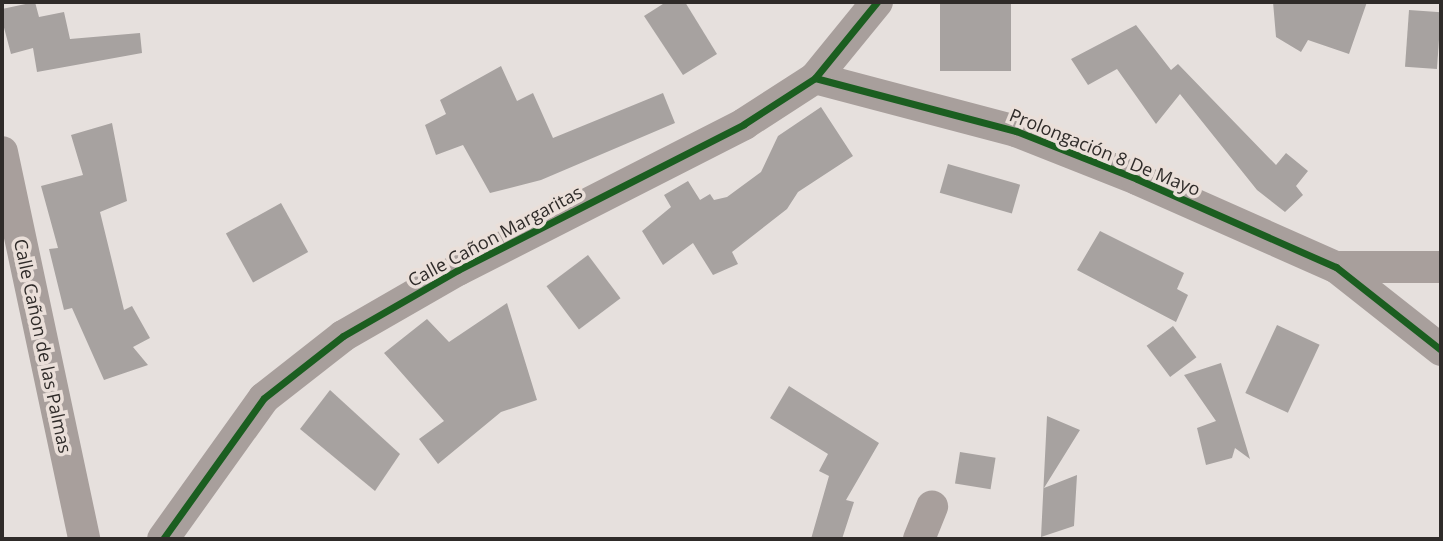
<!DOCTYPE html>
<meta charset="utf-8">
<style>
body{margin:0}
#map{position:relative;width:1443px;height:541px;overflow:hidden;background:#e6e0dd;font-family:"Open Sans",sans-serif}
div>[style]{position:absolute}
.building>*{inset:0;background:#a7a2a0;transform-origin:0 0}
.minor>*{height:32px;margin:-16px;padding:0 16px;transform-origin:16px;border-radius:16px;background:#a89f9c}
.cycleway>*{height:7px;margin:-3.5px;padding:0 3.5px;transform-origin:3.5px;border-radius:3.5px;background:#1b5e20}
span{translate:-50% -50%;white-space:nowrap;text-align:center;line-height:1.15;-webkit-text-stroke:7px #eadfd9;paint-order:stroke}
.street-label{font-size:18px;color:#2f2b29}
.frame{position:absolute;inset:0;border:4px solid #2f2b29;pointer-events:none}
</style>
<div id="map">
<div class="building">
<div style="clip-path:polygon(35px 2px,39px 17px,64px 12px,70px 39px,140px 33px,142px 53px,37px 72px,33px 48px,11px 54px,2px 20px,2px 9px)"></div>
<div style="clip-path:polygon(666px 2px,685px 2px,717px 54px,683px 75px,644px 16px)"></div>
<div style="left:940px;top:2px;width:71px;height:69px"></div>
<div style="clip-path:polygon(1273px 2px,1367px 2px,1349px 54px,1308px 40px,1301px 52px,1276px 37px)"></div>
<div style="left:1409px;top:10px;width:32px;height:57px;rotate:4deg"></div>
<div style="clip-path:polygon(1136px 25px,1171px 70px,1178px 64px,1276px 165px,1286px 153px,1308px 171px,1296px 186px,1303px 195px,1285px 212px,1257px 190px,1180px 94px,1156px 124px,1117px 69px,1088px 85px,1071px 59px)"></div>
<div style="clip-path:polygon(501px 66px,517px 101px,533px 93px,553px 138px,663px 93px,675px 123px,541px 180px,490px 193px,463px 145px,436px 155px,425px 125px,446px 114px,440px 100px)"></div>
<div style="clip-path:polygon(821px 107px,853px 156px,798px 192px,787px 209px,732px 252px,738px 264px,713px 275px,693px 243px,663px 265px,642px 231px,671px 207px,664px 195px,688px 181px,700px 200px,710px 194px,714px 200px,727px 197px,761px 172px,778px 136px)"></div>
<div style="clip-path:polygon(112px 123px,127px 201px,100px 212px,124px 310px,132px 306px,150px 338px,133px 347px,148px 365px,104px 380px,72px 308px,64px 310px,49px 249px,58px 248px,41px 186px,83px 175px,71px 135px)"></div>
<div style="left:948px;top:164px;width:75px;height:30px;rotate:16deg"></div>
<div style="left:281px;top:203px;width:56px;height:63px;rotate:61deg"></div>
<div style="clip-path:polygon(1100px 231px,1184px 273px,1177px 289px,1188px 295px,1176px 322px,1077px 270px)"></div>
<div style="left:588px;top:255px;width:54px;height:52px;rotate:53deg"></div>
<div style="clip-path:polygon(507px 303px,537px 400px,501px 412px,438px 464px,419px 439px,444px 421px,384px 353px,427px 319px,449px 342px)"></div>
<div style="left:1277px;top:325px;width:47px;height:75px;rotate:25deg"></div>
<div style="left:1173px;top:326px;width:39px;height:33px;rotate:53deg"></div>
<div style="clip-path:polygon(1221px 363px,1250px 459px,1235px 448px,1232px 458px,1206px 465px,1197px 428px,1216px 421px,1184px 375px)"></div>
<div style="clip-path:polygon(789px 386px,879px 443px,846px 500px,854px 502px,842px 539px,811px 539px,829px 476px,819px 471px,828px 454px,770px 418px)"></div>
<div style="clip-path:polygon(330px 390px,400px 454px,375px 491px,300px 429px)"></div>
<div style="clip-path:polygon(1047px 416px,1080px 430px,1044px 488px,1077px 475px,1074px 526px,1041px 537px)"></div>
<div style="left:960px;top:452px;width:36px;height:32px;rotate:9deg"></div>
</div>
<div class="minor">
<div style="left:815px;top:78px;width:208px;rotate:14.8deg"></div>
<div style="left:1016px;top:131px;width:130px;rotate:21.6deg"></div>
<div style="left:1137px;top:179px;width:218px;rotate:23.9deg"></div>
<div style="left:1336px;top:267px;width:134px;rotate:38.3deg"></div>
<div style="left:2px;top:152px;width:396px;rotate:78deg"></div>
<div style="left:1336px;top:267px;width:105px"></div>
<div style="left:163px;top:539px;width:173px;rotate:-54.4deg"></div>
<div style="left:264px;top:398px;width:100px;rotate:-38.1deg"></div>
<div style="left:343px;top:336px;width:133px;rotate:-29.9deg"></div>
<div style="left:458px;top:270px;width:321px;rotate:-27deg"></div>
<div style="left:744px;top:124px;width:85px;rotate:-32.9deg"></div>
<div style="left:815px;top:78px;width:98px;rotate:-50.8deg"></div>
<div style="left:919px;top:539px;width:35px;rotate:-68deg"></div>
</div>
<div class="cycleway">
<div style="left:815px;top:78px;width:208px;rotate:14.8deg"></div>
<div style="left:1016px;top:131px;width:130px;rotate:21.6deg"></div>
<div style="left:1137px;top:179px;width:218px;rotate:23.9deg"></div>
<div style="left:1336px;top:267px;width:134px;rotate:38.3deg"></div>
<div style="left:163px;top:539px;width:173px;rotate:-54.4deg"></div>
<div style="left:264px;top:398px;width:100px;rotate:-38.1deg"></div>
<div style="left:343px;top:336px;width:133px;rotate:-29.9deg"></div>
<div style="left:458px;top:270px;width:321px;rotate:-27deg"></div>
<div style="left:744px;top:124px;width:85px;rotate:-32.9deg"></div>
<div style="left:815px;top:78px;width:98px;rotate:-50.8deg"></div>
</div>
<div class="street-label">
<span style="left:1105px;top:152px;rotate:22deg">Prolongación 8 De Mayo</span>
<span style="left:495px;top:236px;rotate:-28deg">Calle Cañon Margaritas</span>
<span style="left:43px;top:346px;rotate:78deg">Calle Cañon de las Palmas</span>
</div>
<div class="frame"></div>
</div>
